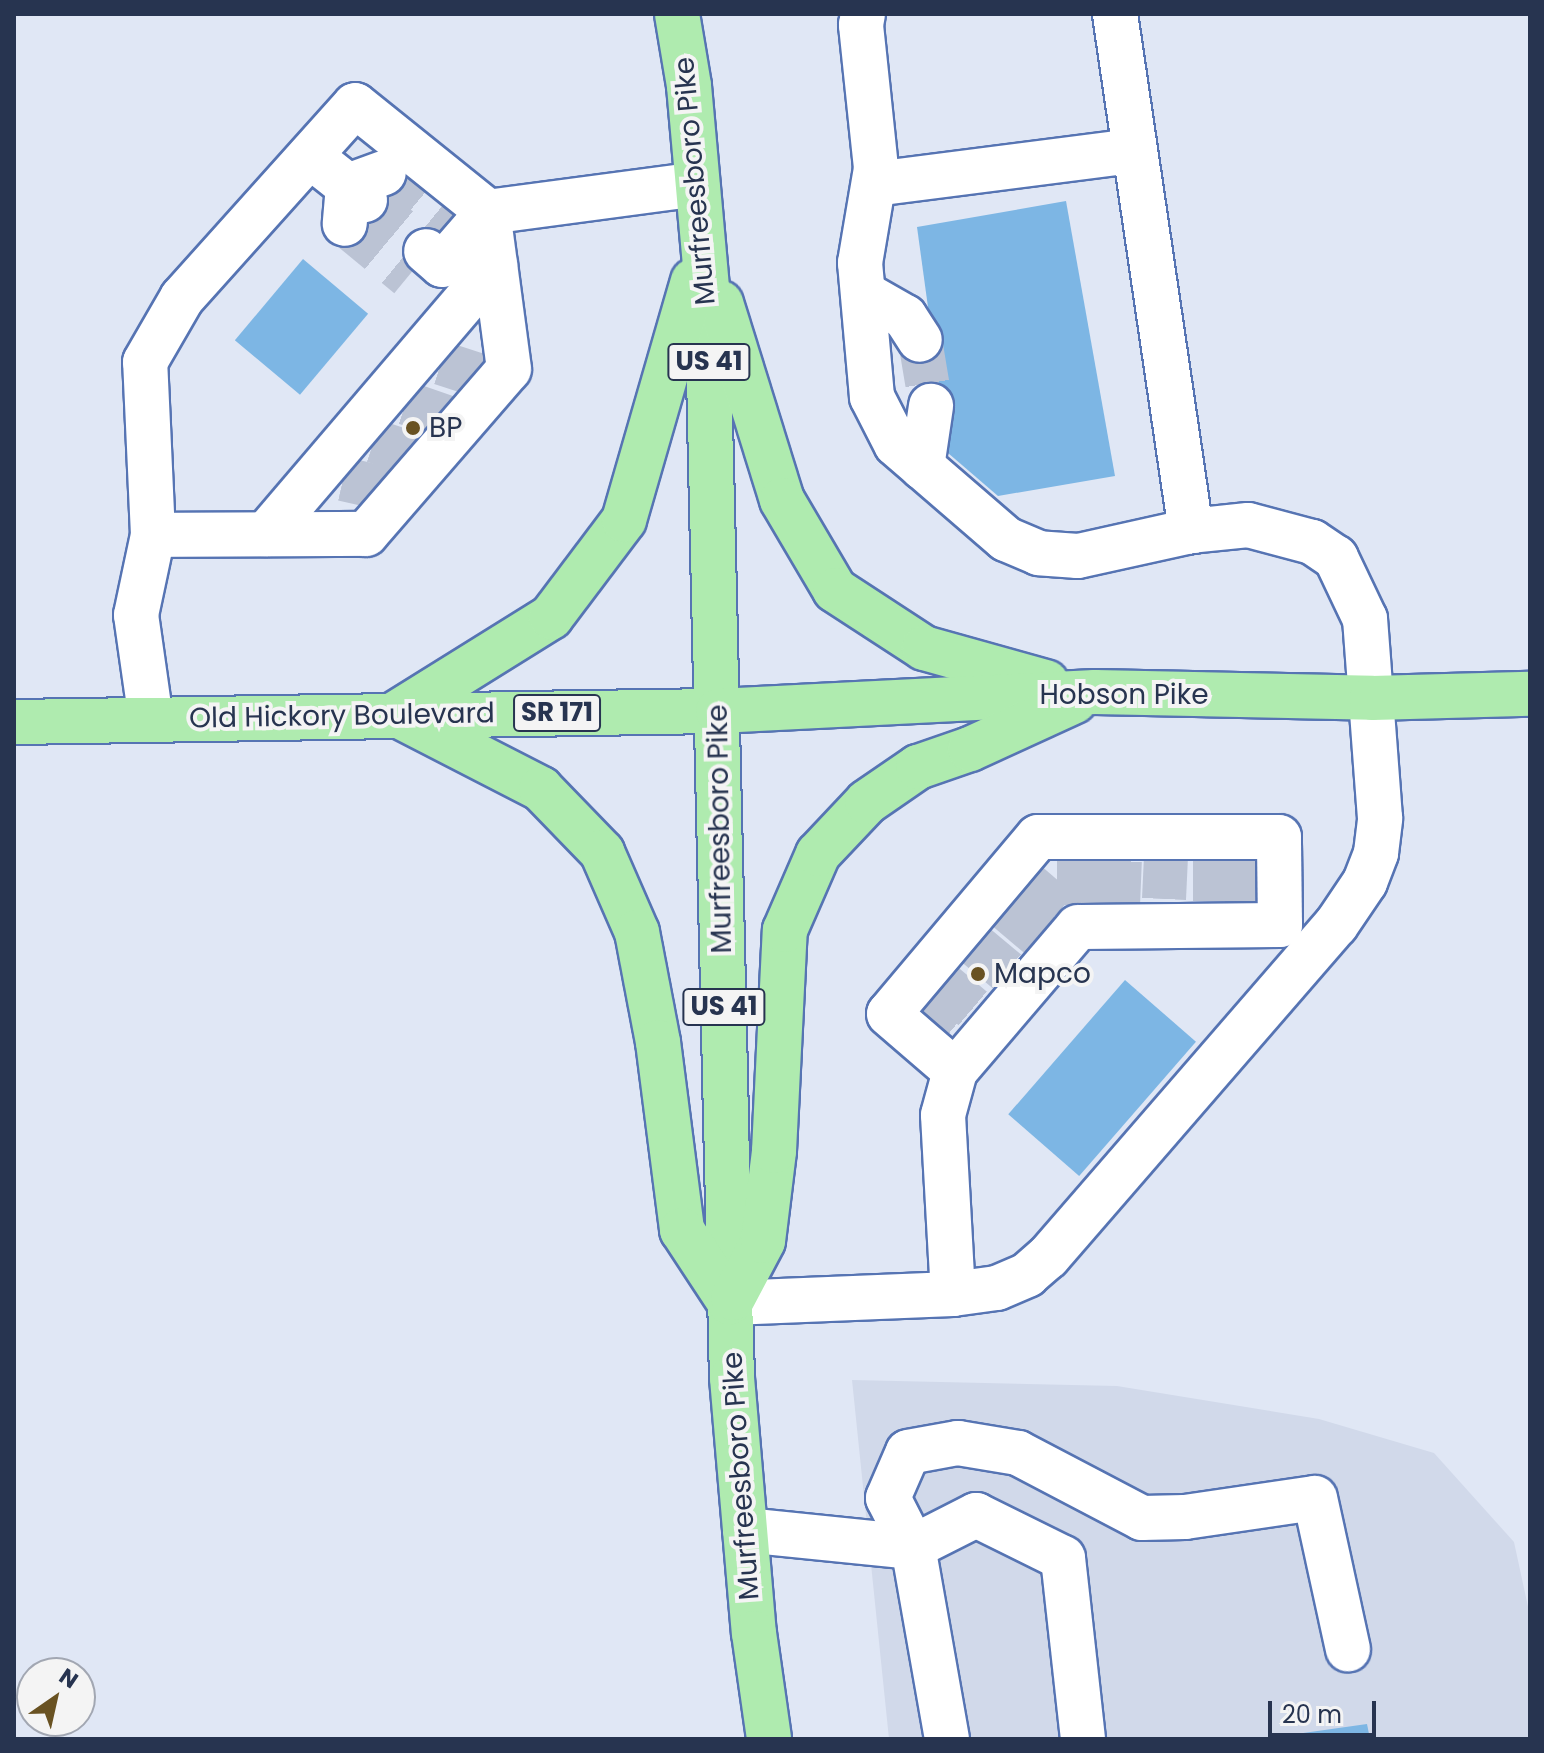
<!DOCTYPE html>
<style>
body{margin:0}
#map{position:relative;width:1544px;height:1753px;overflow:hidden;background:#e0e7f5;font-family:Poppins,sans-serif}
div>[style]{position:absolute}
.built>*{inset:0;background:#d1d9ea}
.building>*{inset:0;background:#7db6e4;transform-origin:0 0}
.minor-tunnel>*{height:44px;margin-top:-22px;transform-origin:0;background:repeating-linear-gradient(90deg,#bbc3d4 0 44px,transparent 0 66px)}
.roads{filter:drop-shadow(2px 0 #5674b3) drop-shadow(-2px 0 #5674b3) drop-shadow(0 2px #5674b3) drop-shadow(0 -2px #5674b3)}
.minor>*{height:44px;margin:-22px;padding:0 22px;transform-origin:22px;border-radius:22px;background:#fff}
.major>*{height:44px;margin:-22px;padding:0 22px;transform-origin:22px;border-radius:22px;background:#afebaf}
.dots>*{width:22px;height:22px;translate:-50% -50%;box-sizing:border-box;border:4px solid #f4f4f4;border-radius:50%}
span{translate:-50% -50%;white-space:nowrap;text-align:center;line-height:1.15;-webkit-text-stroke:8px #f4f4f4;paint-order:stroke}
.shield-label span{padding:2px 6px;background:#f4f4f4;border:2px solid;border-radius:6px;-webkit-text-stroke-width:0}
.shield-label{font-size:26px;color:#273450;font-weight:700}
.street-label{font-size:28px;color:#273450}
.poi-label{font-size:28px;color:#273450}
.left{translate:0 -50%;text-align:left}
.frame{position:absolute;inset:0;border:16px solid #273450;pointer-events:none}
.north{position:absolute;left:16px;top:1657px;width:80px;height:80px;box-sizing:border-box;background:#f4f4f4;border:2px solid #a2a7b2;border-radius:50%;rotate:34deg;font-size:22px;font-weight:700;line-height:32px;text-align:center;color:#273450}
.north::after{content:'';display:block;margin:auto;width:28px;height:36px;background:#695222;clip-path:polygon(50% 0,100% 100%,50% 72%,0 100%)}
.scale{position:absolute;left:1268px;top:1701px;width:108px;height:36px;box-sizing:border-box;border:4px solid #273450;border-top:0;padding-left:10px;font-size:24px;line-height:28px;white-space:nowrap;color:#273450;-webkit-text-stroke:6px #f4f4f4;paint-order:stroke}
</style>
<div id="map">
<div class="built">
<div style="clip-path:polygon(852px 1380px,1117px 1386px,1319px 1419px,1434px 1453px,1514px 1542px,1530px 1616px,1530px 1739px,889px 1739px)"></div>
</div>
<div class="building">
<div style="clip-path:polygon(1066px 201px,1115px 476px,998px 496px,948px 453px,917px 227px)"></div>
<div style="left:303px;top:259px;width:85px;height:106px;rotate:40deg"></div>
<div style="left:1125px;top:980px;width:94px;height:178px;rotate:41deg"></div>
<div style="clip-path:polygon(1367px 1724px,1370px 1739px,1276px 1739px,1275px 1737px)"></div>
</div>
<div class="minor-tunnel">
<div style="left:384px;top:173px;width:85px;rotate:39.7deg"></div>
<div style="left:365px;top:200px;width:80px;rotate:39.9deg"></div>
<div style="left:345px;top:224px;width:82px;rotate:39.5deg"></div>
<div style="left:920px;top:340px;width:67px;rotate:80.5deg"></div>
<div style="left:441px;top:363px;width:42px;rotate:18deg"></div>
<div style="left:406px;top:403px;width:42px;rotate:19.3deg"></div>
<div style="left:374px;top:441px;width:43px;rotate:18.9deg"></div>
<div style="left:343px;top:479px;width:45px;rotate:12.8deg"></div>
<div style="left:1247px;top:858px;width:46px;rotate:90deg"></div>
<div style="left:1026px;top:882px;width:48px;rotate:40.7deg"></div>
<div style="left:1164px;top:899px;width:42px;rotate:-87.3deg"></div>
<div style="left:1215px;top:901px;width:43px;rotate:-90deg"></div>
<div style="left:1079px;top:905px;width:47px;rotate:-90deg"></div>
<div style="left:1118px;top:905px;width:48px;rotate:-87.6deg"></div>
<div style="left:1005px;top:908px;width:48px;rotate:40deg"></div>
<div style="left:973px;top:943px;width:48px;rotate:40deg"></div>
<div style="left:939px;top:980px;width:50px;rotate:40.1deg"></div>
<div style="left:916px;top:1004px;width:50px;rotate:40.1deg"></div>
</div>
<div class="roads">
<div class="minor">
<div style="left:1115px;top:14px;width:523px;rotate:81.64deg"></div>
<div style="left:310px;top:156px;width:48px;rotate:38.3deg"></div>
<div style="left:348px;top:186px;width:38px;rotate:95deg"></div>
<div style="left:875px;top:184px;width:261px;rotate:-7.3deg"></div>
<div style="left:365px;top:200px;width:22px;rotate:-141deg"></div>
<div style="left:348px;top:186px;width:38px;rotate:-20deg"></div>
<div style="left:863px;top:293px;width:48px;rotate:29.7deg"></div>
<div style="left:905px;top:317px;width:27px;rotate:57deg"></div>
<div style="left:922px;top:467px;width:62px;rotate:-81.6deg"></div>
<div style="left:266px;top:534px;width:353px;rotate:-49.5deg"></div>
<div style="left:153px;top:535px;width:173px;rotate:-92.6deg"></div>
<div style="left:145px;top:362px;width:74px;rotate:-60deg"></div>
<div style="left:182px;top:298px;width:259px;rotate:-48.1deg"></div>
<div style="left:355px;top:105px;width:171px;rotate:38.8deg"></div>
<div style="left:488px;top:212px;width:70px;rotate:131deg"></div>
<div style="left:442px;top:265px;width:21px;rotate:-139deg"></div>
<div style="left:151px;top:720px;width:106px;rotate:-98.1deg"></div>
<div style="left:136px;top:615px;width:82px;rotate:-78deg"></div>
<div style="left:153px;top:535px;width:213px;rotate:-0.3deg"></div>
<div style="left:366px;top:534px;width:218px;rotate:-49.1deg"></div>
<div style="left:509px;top:369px;width:158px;rotate:-97.6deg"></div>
<div style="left:488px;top:212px;width:211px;rotate:-7.6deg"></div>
<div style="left:953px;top:1294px;width:179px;rotate:-93.2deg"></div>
<div style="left:943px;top:1115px;width:46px;rotate:-74.7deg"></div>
<div style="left:955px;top:1071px;width:189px;rotate:-49.5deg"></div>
<div style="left:1078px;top:927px;width:202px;rotate:-0.6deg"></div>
<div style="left:1280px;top:925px;width:88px;rotate:-90.7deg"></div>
<div style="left:1279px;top:837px;width:241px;rotate:180deg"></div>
<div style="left:1038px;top:837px;width:231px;rotate:130.1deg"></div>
<div style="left:889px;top:1014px;width:87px;rotate:40.8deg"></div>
<div style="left:730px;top:1303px;width:223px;rotate:-2.3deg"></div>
<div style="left:953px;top:1294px;width:44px;rotate:-7.8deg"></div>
<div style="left:997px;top:1288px;width:33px;rotate:-23deg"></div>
<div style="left:1027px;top:1275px;width:28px;rotate:-41deg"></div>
<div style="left:1048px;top:1257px;width:440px;rotate:-49.1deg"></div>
<div style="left:1336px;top:925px;width:52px;rotate:-56deg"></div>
<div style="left:1365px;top:882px;width:31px;rotate:-69deg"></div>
<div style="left:1376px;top:853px;width:35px;rotate:-83deg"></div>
<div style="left:1380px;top:818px;width:200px;rotate:-94.3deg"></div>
<div style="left:1365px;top:619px;width:68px;rotate:-115.4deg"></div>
<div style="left:1336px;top:558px;width:29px;rotate:-146deg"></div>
<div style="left:1312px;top:542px;width:66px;rotate:-165.1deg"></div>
<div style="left:1248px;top:525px;width:57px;rotate:174deg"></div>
<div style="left:1191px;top:531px;width:116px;rotate:167.5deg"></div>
<div style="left:1078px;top:556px;width:39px;rotate:-176deg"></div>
<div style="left:1039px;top:553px;width:36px;rotate:-157deg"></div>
<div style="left:1006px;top:539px;width:145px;rotate:-139.2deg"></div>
<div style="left:896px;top:444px;width:53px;rotate:-117.1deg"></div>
<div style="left:872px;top:397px;width:135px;rotate:-95.1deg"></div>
<div style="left:860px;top:263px;width:96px;rotate:-80.4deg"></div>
<div style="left:876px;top:168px;width:144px;rotate:-96deg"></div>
<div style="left:861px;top:25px;width:11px;rotate:-80deg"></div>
<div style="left:745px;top:1530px;width:169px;rotate:5.8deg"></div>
<div style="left:913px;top:1547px;width:71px;rotate:-26.9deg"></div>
<div style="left:976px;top:1515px;width:97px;rotate:26.3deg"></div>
<div style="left:1063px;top:1558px;width:182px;rotate:83.7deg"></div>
<div style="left:947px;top:1739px;width:195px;rotate:-100deg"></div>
<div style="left:913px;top:1547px;width:55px;rotate:-117deg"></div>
<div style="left:888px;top:1498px;width:50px;rotate:-66.5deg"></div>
<div style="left:908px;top:1452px;width:51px;rotate:-10.2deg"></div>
<div style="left:958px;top:1443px;width:61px;rotate:9.5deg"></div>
<div style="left:1018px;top:1453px;width:140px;rotate:27.7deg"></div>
<div style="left:1142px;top:1518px;width:43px;rotate:-1.3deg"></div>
<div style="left:1185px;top:1517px;width:131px;rotate:-8.3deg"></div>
<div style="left:1315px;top:1498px;width:155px;rotate:77.7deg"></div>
</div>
<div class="major">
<div style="left:677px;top:14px;width:73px;rotate:80.5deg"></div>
<div style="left:689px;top:86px;width:203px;rotate:84.9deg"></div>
<div style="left:707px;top:288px;width:1090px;rotate:88.69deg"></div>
<div style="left:732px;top:1378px;width:256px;rotate:85.1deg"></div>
<div style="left:754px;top:1633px;width:107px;rotate:81.9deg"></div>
<div style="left:721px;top:303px;width:206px;rotate:72.8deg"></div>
<div style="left:782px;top:500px;width:104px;rotate:59.5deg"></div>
<div style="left:835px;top:590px;width:106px;rotate:33.1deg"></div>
<div style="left:924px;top:648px;width:127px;rotate:15.6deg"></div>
<div style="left:395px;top:714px;width:184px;rotate:-31.9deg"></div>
<div style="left:551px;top:617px;width:121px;rotate:-53deg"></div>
<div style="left:624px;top:520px;width:249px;rotate:-73.9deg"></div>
<div style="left:405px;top:719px;width:153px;rotate:27.2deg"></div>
<div style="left:541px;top:789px;width:88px;rotate:45.9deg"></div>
<div style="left:602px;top:852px;width:87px;rotate:66.4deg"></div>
<div style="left:637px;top:932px;width:112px;rotate:79.2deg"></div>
<div style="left:658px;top:1042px;width:190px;rotate:82.7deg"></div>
<div style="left:682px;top:1230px;width:87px;rotate:56.7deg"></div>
<div style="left:14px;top:722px;width:704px;rotate:-0.9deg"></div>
<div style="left:718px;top:711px;width:377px;rotate:-2.9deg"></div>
<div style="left:1095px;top:692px;width:277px;rotate:1.2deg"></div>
<div style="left:1372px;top:698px;width:158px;rotate:-1.5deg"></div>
<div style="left:733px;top:1298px;width:64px;rotate:-62.2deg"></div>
<div style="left:763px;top:1241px;width:91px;rotate:-83deg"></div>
<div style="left:774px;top:1151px;width:221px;rotate:-87.2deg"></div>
<div style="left:785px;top:930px;width:83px;rotate:-66.5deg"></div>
<div style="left:818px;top:854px;width:71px;rotate:-46.7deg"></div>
<div style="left:867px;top:802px;width:62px;rotate:-34.5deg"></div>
<div style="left:918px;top:767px;width:55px;rotate:-19.1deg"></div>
<div style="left:970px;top:749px;width:115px;rotate:-24.6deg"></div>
</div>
</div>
<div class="dots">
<div style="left:413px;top:428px;background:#695222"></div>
<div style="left:978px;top:974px;background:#695222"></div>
</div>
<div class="shield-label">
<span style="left:709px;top:362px">US 41</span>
<span style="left:557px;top:713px">SR 171</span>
<span style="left:724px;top:1007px">US 41</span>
</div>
<div class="street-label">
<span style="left:695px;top:181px;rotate:-95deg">Murfreesboro Pike</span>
<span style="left:1124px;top:695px">Hobson Pike</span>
<span style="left:342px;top:716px;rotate:-1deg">Old Hickory Boulevard</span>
<span style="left:720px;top:829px;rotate:-91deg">Murfreesboro Pike</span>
<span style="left:741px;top:1476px;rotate:-94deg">Murfreesboro Pike</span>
</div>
<div class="poi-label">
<span class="left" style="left:429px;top:428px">BP</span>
<span class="left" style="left:994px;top:974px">Mapco</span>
</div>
<div class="frame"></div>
<div class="north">N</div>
<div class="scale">20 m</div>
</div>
